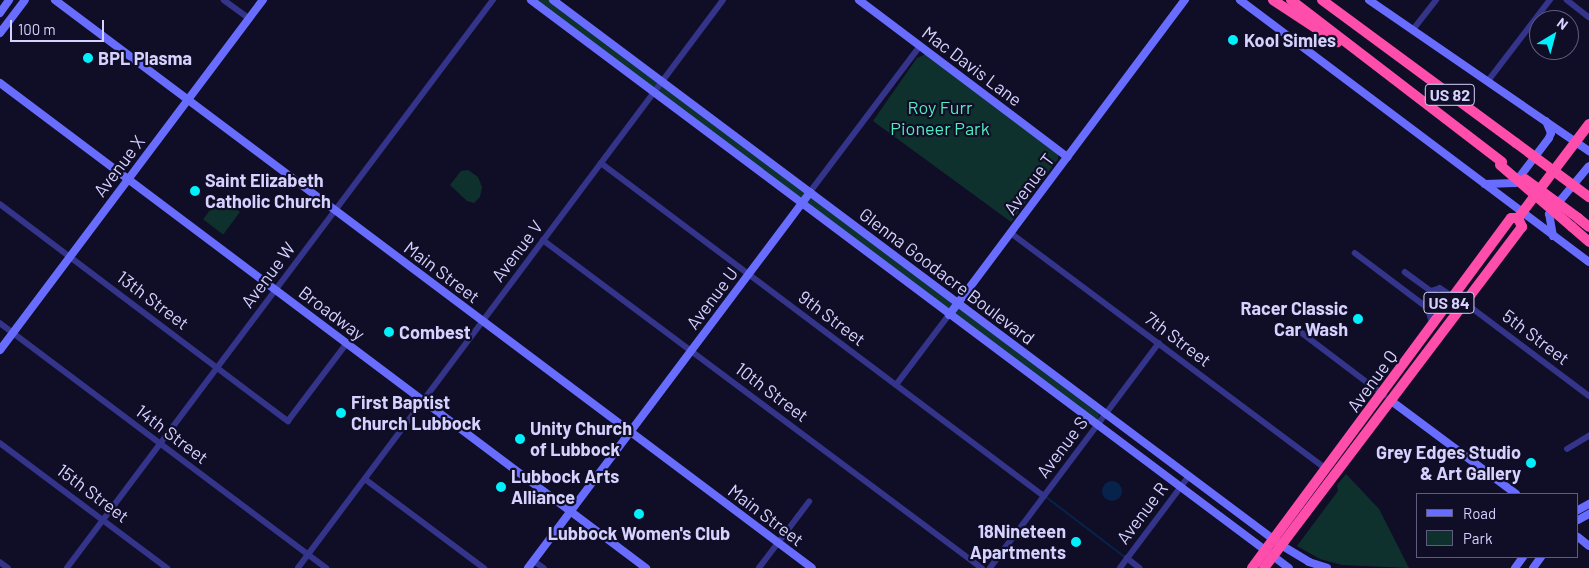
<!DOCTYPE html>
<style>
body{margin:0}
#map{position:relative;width:1589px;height:568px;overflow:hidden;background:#100d26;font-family:Barlow,sans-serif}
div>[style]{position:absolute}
.green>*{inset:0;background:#0f312e;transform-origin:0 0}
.water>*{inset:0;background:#07234b}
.round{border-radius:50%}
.stream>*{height:2px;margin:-1px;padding:0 1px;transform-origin:1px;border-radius:1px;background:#07234b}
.street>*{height:5.5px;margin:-2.75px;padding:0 2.75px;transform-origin:2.75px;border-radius:2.75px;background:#33348a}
.secondary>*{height:8px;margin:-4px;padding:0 4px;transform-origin:4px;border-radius:4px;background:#696dff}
.highway>*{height:10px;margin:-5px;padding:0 5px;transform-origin:5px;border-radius:5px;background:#ff4dab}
.highway-bridge>*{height:10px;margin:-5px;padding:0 5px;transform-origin:5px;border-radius:5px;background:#ff4dab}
.dots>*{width:14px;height:14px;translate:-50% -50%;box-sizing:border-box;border:2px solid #100d26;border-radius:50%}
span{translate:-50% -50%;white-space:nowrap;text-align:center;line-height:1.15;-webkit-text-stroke:4.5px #100d26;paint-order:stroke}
.shield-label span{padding:1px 4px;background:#100d26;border:1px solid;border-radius:4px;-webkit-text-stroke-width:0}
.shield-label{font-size:16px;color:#d5d2ff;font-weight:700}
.poi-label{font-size:18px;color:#d5d2ff;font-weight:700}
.left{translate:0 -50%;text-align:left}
.right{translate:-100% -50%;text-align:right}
.street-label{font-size:18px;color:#d5d2ff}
.park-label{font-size:18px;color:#52ebbd}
.legend{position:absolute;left:1416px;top:493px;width:162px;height:65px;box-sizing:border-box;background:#100d26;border:1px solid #5f5c7d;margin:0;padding:6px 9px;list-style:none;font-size:15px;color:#d5d2ff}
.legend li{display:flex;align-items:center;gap:10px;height:25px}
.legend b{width:25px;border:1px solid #5f5c7d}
.north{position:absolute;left:1529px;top:10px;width:50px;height:50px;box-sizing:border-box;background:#100d26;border:1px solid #5f5c7d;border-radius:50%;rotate:37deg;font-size:14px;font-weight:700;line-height:20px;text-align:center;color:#d5d2ff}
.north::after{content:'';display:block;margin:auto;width:18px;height:22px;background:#00f0fd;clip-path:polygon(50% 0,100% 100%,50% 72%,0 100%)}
.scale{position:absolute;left:10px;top:20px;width:94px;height:22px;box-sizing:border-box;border:2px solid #d5d2ff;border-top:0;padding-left:6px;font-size:15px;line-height:18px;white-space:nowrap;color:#d5d2ff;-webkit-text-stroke:4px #100d26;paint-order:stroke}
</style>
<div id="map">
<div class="green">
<div style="clip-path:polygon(536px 0,551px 0,1099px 414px,1098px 420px)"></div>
<div style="clip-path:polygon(926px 54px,1058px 154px,1058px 159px,1011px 222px,873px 121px,917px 58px)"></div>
<div style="clip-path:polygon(468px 170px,478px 177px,482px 187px,480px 197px,474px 203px,467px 201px,450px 185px,461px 171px)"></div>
<div style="left:220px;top:197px;width:25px;height:28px;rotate:37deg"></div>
<div style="clip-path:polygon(1346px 474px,1379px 509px,1409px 568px,1342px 565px,1320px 559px,1297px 546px,1338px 491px,1337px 485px)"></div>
</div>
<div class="water">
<div class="round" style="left:1102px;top:481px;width:20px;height:20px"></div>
</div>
<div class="stream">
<div style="left:1046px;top:497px;width:101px;rotate:37.3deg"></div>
</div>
<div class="street">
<div style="left:224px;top:0;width:31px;rotate:36deg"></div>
<div style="left:1567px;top:0;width:28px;rotate:38deg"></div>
<div style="left:1412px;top:31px;width:39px;rotate:-52deg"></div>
<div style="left:1488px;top:81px;width:102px;rotate:-52.6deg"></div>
<div style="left:601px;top:163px;width:554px;rotate:36.93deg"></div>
<div style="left:810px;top:192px;width:183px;rotate:-53deg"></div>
<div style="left:0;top:204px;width:361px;rotate:37deg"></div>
<div style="left:288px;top:421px;width:98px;rotate:-52.9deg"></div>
<div style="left:1011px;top:233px;width:394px;rotate:36.8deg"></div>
<div style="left:543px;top:240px;width:548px;rotate:36.77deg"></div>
<div style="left:1355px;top:253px;width:91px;rotate:37deg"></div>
<div style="left:1428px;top:308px;width:17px;rotate:73deg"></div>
<div style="left:1405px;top:272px;width:32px;rotate:36deg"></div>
<div style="left:1431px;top:291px;width:9px;rotate:-18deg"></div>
<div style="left:1440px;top:288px;width:17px;rotate:33deg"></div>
<div style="left:1464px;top:302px;width:156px;rotate:36.9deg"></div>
<div style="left:0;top:323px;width:408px;rotate:36.9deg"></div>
<div style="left:1298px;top:330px;width:108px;rotate:37.1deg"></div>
<div style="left:896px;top:385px;width:88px;rotate:-52.9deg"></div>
<div style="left:0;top:443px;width:209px;rotate:36.8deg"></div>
<div style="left:1567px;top:449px;width:26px;rotate:-31deg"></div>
<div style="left:365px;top:479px;width:149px;rotate:36.8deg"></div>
<div style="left:1127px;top:558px;width:16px;rotate:38deg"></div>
<div style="left:534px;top:561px;width:12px;rotate:35deg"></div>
<div style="left:0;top:562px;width:10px;rotate:37deg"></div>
<div style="left:67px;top:568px;width:710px;rotate:-53.13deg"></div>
<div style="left:298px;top:568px;width:709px;rotate:-53.19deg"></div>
<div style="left:759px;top:568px;width:83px;rotate:-52.9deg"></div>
<div style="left:990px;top:568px;width:281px;rotate:-53.1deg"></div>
<div style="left:1120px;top:568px;width:115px;rotate:-53.1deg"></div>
</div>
<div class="secondary">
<div style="left:55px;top:0;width:946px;rotate:36.88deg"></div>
<div style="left:531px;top:0;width:947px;rotate:36.85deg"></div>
<div style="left:553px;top:0;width:909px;rotate:36.82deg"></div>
<div style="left:1281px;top:545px;width:33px;rotate:31deg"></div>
<div style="left:1309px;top:562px;width:19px;rotate:18deg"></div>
<div style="left:859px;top:0;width:261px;rotate:37deg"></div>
<div style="left:1240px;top:0;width:436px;rotate:36.9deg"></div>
<div style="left:1369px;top:0;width:267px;rotate:34.5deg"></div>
<div style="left:0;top:13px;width:16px;rotate:-55deg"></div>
<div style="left:0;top:33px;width:41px;rotate:-52.9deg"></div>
<div style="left:0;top:83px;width:808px;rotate:36.9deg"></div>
<div style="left:1485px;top:184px;width:30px;rotate:-2deg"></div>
<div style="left:1515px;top:183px;width:56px;rotate:-52.9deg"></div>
<div style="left:1549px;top:138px;width:5px;rotate:-68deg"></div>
<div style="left:1551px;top:133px;width:13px;rotate:-113deg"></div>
<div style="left:1553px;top:236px;width:22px;rotate:-100deg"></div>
<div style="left:1549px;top:214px;width:62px;rotate:-50.2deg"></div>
<div style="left:949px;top:315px;width:394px;rotate:-53.2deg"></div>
<div style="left:0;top:350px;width:438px;rotate:-53.1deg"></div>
<div style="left:1390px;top:400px;width:157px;rotate:36.7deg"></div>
<div style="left:1578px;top:510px;width:13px;rotate:-29deg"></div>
<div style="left:1578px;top:520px;width:13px;rotate:-29deg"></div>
<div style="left:1578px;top:537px;width:14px;rotate:39deg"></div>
<div style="left:528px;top:568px;width:470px;rotate:-53.1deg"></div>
<div style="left:1515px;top:568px;width:14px;rotate:-54deg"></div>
<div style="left:1533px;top:568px;width:14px;rotate:-54deg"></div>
</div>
<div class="highway">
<div style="left:1273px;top:0;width:77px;rotate:33.3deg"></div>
<div style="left:1291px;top:0;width:266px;rotate:37.5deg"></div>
<div style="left:1322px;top:0;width:241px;rotate:36.4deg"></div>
<div style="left:1518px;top:218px;width:118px;rotate:-52.9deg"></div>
<div style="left:1578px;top:218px;width:14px;rotate:39deg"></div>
<div style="left:1572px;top:227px;width:23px;rotate:41deg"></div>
<div style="left:1252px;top:568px;width:435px;rotate:-53.5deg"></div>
<div style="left:1511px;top:218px;width:7px"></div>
<div style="left:1264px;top:568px;width:428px;rotate:-52.9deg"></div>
<div style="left:1522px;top:227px;width:10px;rotate:-114deg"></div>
</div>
<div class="highway-bridge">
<div style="left:1516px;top:143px;width:91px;rotate:36.5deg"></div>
<div style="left:1500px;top:165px;width:95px;rotate:40.7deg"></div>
<div style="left:1525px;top:179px;width:66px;rotate:36.3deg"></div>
</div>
<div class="dots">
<div style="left:1233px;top:40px;background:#00f0fd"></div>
<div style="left:88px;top:58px;background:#00f0fd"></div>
<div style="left:195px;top:191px;background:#00f0fd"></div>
<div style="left:1358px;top:319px;background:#00f0fd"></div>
<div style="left:389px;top:332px;background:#00f0fd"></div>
<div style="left:341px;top:413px;background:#00f0fd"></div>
<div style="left:520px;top:439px;background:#00f0fd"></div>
<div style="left:1531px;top:463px;background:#00f0fd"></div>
<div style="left:501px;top:487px;background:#00f0fd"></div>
<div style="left:639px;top:514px;background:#00f0fd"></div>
<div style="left:1076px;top:542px;background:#00f0fd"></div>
</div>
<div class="shield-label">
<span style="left:1450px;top:95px">US 82</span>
<span style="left:1449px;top:303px">US 84</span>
</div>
<div class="poi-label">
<span class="left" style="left:1244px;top:40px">Kool Simles</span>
<span class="left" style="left:98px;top:58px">BPL Plasma</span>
<span class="left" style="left:205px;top:191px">Saint Elizabeth<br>Catholic Church</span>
<span class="right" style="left:1348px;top:319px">Racer Classic<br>Car Wash</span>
<span class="left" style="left:399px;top:332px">Combest</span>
<span class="left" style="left:351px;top:413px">First Baptist<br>Church Lubbock</span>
<span class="left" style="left:530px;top:439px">Unity Church<br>of Lubbock</span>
<span class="right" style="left:1521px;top:463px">Grey Edges Studio<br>&amp; Art Gallery</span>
<span class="left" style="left:511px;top:487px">Lubbock Arts<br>Alliance</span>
<span class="right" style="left:1066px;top:542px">18Nineteen<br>Apartments</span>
<span style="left:639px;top:533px">Lubbock Women's Club</span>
</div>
<div class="street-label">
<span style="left:972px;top:66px;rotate:37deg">Mac Davis Lane</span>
<span style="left:119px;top:166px;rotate:-53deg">Avenue X</span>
<span style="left:1029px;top:184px;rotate:-53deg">Avenue T</span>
<span style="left:517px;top:251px;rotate:-53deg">Avenue V</span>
<span style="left:442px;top:272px;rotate:37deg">Main Street</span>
<span style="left:268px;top:275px;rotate:-53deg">Avenue W</span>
<span style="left:947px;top:276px;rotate:37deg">Glenna Goodacre Boulevard</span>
<span style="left:712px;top:298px;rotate:-53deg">Avenue U</span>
<span style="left:153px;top:300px;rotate:37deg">13th Street</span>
<span style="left:332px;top:313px;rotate:37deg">Broadway</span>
<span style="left:832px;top:318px;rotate:37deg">9th Street</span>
<span style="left:1536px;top:337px;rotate:37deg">5th Street</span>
<span style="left:1178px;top:339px;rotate:37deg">7th Street</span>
<span style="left:1372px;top:381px;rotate:-54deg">Avenue Q</span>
<span style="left:772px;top:392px;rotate:37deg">10th Street</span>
<span style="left:172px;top:434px;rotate:37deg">14th Street</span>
<span style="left:1062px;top:447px;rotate:-53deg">Avenue S</span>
<span style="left:93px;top:493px;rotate:37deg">15th Street</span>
<span style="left:1142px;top:513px;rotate:-53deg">Avenue R</span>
<span style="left:766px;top:515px;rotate:37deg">Main Street</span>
</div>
<div class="park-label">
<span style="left:940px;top:118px">Roy Furr<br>Pioneer Park</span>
</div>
<ul class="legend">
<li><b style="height:6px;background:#696dff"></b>Road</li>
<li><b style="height:14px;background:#0f312e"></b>Park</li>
</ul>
<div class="north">N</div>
<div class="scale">100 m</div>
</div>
